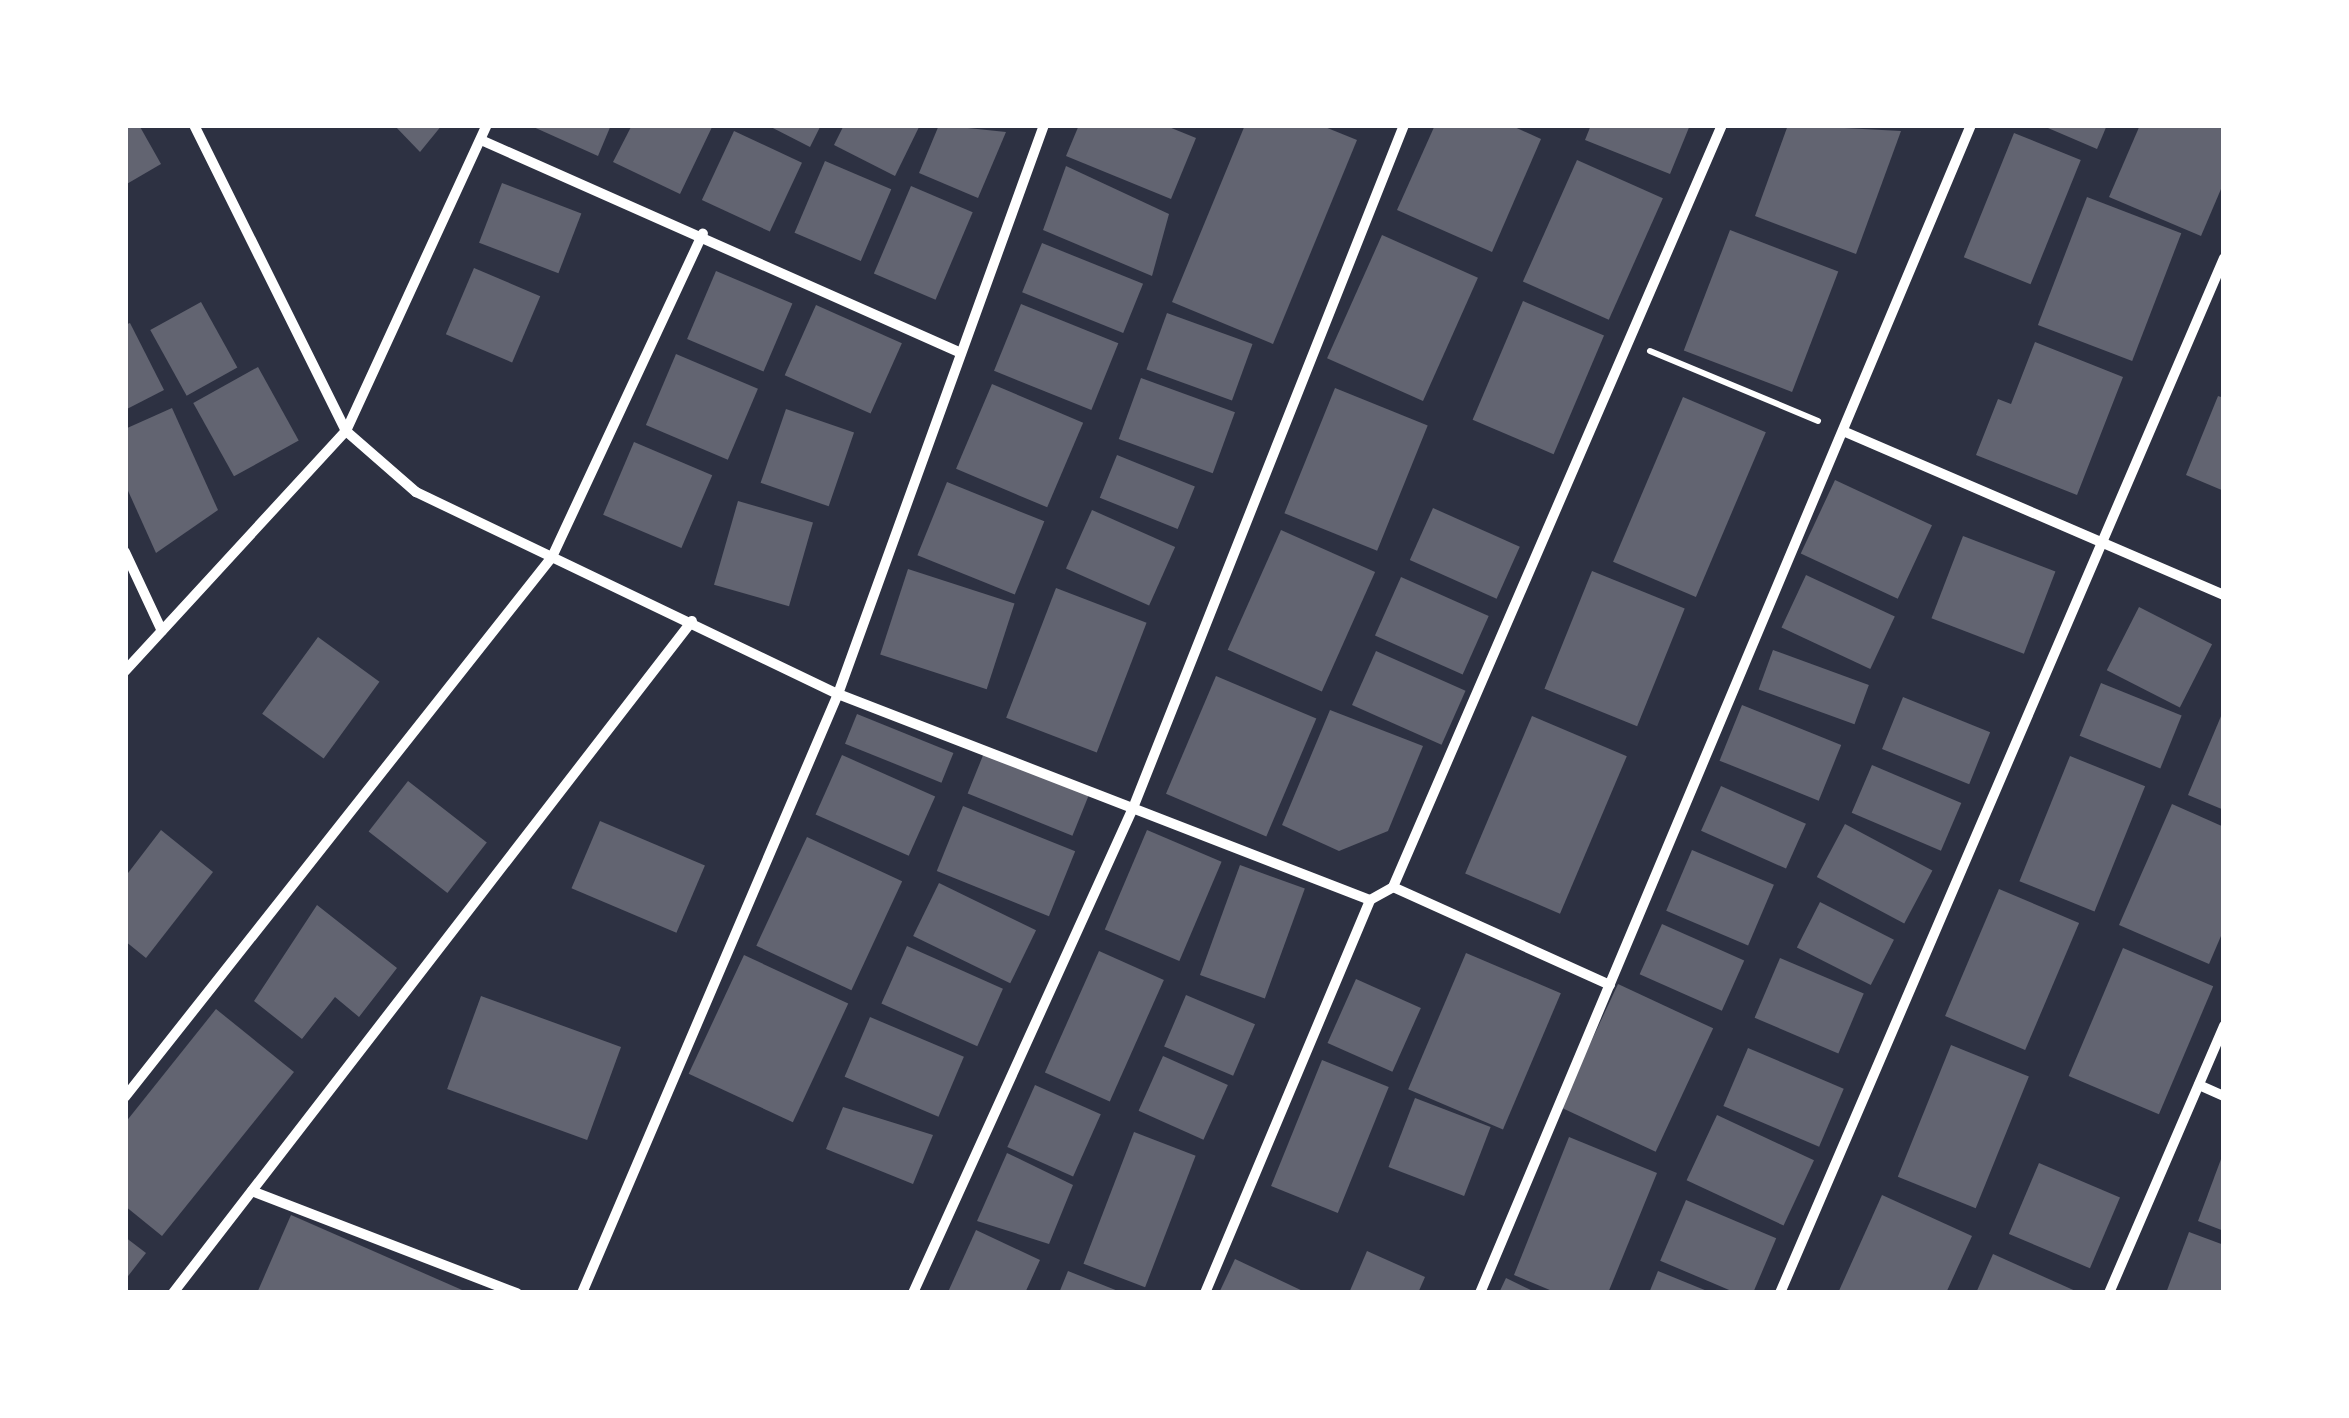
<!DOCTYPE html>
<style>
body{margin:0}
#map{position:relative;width:2349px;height:1418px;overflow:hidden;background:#2d3142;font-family:"Work Sans",sans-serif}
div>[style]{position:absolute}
.building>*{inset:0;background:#626471;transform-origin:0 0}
.path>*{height:6px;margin:-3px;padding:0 3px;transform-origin:3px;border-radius:3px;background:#fff}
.minor>*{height:10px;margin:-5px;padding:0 5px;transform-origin:5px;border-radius:5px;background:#fff}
span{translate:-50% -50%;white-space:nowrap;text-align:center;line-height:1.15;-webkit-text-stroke:10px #fff;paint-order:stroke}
.frame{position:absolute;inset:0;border:128px solid #fff;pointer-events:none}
</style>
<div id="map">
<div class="building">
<div style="clip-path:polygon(125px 125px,139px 125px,161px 164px,125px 185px)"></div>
<div style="clip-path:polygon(394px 125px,442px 125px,420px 152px)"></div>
<div style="clip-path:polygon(529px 125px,611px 125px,598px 156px)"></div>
<div style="clip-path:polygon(632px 125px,713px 125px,680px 194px,613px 162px)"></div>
<div style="clip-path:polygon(767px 125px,821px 125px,810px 147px)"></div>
<div style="clip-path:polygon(844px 125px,920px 125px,895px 176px,834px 145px)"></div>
<div style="clip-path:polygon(939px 125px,1006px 132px,978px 198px,919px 173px)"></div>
<div style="clip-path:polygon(1079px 125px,1164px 125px,1196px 138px,1171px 199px,1066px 156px)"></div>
<div style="clip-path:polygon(1245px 125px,1320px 125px,1357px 140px,1273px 344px,1172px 302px)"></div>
<div style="clip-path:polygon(1435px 125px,1510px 125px,1541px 139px,1492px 252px,1397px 210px)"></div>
<div style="clip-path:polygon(1591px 125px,1690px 125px,1670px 174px,1585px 140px)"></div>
<div style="clip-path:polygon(1788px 125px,1901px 131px,1856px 254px,1755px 216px)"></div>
<div style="clip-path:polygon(2041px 125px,2107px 125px,2097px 149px)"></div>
<div style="clip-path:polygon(2140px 125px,2224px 125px,2224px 182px,2201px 236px,2109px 197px)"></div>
<div style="left:734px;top:131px;width:75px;height:76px;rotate:25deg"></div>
<div style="left:2014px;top:133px;width:72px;height:134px;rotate:22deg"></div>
<div style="left:1577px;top:160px;width:94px;height:133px;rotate:24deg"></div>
<div style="left:825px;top:161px;width:72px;height:78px;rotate:23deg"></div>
<div style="clip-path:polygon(1066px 166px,1169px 214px,1152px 276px,1043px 230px)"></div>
<div style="left:502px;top:183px;width:85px;height:64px;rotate:21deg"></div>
<div style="left:911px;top:186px;width:67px;height:95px;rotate:23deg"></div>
<div style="left:2087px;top:197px;width:101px;height:137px;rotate:21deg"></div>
<div style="left:1730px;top:230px;width:116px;height:129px;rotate:21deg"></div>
<div style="left:1382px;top:235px;width:105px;height:135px;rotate:24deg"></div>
<div style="left:1042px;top:243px;width:109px;height:53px;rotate:22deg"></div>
<div style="left:474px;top:268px;width:72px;height:72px;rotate:23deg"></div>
<div style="left:716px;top:271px;width:83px;height:74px;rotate:23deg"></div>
<div style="left:1523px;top:301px;width:88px;height:129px;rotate:23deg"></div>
<div style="left:201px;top:302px;width:75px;height:58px;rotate:61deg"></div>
<div style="left:1021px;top:304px;width:105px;height:72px;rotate:22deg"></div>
<div style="left:816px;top:305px;width:94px;height:77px;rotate:24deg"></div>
<div style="left:1167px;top:313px;width:91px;height:60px;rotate:20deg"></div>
<div style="clip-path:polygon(130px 323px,164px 390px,125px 410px,125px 325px)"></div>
<div style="clip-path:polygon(2035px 342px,2123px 377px,2077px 495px,1976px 455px,1998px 399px,2011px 404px)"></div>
<div style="left:676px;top:354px;width:89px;height:77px;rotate:23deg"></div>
<div style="left:258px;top:367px;width:84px;height:74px;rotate:61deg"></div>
<div style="left:1141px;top:378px;width:100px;height:65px;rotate:20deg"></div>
<div style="left:992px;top:384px;width:99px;height:92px;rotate:23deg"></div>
<div style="left:1335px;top:388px;width:100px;height:135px;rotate:22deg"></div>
<div style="clip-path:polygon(2218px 396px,2224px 398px,2224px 491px,2186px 475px)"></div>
<div style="left:1683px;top:397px;width:90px;height:179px;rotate:23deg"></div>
<div style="clip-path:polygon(172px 408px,218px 510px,156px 553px,125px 484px,125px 429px)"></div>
<div style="left:786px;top:409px;width:72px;height:78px;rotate:19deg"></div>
<div style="left:634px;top:442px;width:85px;height:79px;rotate:23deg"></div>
<div style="left:1117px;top:455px;width:84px;height:46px;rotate:22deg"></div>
<div style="left:1835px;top:480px;width:107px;height:81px;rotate:25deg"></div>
<div style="left:947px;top:482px;width:105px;height:79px;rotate:22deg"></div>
<div style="left:738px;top:501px;width:78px;height:87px;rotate:16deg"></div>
<div style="left:1433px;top:508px;width:95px;height:57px;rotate:24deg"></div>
<div style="left:1092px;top:510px;width:91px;height:64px;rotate:24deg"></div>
<div style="left:1281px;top:530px;width:103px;height:131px;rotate:24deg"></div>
<div style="left:1963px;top:536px;width:99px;height:88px;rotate:21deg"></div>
<div style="left:908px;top:569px;width:112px;height:90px;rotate:18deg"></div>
<div style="left:1592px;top:571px;width:100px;height:127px;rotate:22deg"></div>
<div style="left:1806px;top:575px;width:98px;height:58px;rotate:25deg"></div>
<div style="left:1401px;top:577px;width:96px;height:64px;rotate:24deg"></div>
<div style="left:1056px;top:588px;width:97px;height:139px;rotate:21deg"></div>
<div style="left:2139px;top:607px;width:82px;height:71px;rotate:27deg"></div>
<div style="left:318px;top:637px;width:76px;height:95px;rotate:36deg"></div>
<div style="left:1773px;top:650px;width:102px;height:42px;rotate:20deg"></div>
<div style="left:1376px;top:651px;width:98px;height:59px;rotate:24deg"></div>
<div style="left:1216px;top:676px;width:109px;height:128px;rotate:23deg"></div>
<div style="left:2101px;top:683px;width:87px;height:57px;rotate:22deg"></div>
<div style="left:1903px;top:697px;width:94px;height:56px;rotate:22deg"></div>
<div style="left:1742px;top:705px;width:107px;height:60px;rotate:22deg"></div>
<div style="clip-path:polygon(2224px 709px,2224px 810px,2188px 795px)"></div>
<div style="clip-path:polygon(1330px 710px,1423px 746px,1388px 831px,1339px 851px,1282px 825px)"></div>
<div style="left:857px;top:714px;width:104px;height:32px;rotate:22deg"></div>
<div style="left:1532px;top:716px;width:103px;height:171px;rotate:23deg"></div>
<div style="left:986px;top:748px;width:113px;height:49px;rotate:22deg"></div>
<div style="left:842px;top:755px;width:102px;height:65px;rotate:24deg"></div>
<div style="left:2070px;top:756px;width:81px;height:135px;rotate:22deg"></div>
<div style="left:1872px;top:765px;width:97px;height:52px;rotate:23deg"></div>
<div style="left:408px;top:781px;width:100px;height:64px;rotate:38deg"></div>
<div style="left:1721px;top:786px;width:93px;height:49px;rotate:24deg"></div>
<div style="clip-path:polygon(2172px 804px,2224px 827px,2224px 929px,2209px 964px,2119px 925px)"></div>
<div style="left:963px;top:806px;width:121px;height:70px;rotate:22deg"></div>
<div style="left:600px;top:821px;width:114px;height:73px;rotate:23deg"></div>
<div style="left:1845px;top:824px;width:99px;height:60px;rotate:28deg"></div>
<div style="clip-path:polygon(161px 830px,213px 872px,146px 958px,125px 941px,125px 877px)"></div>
<div style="left:1147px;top:830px;width:81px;height:108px;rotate:23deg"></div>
<div style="left:807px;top:837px;width:105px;height:120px;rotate:25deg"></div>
<div style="left:1692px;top:850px;width:89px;height:66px;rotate:23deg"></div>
<div style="left:1240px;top:865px;width:69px;height:117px;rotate:20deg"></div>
<div style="left:939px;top:883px;width:108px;height:59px;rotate:26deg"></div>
<div style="left:1999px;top:889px;width:87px;height:138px;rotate:23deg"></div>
<div style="left:1820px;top:902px;width:83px;height:51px;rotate:27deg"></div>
<div style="clip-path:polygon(317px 905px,397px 968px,359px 1017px,335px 997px,302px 1039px,254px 1001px)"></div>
<div style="left:1662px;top:924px;width:90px;height:55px;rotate:24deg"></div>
<div style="left:907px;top:946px;width:105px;height:63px;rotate:24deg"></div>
<div style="left:2123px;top:948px;width:98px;height:139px;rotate:23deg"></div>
<div style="left:1099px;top:951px;width:71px;height:133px;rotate:24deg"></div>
<div style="left:1466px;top:953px;width:103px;height:148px;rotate:23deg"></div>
<div style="left:744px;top:955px;width:115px;height:131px;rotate:25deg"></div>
<div style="left:1780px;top:958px;width:91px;height:65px;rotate:23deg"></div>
<div style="left:1356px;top:979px;width:71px;height:70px;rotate:24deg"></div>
<div style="left:1618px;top:984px;width:105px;height:136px;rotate:25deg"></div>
<div style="left:1186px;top:995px;width:75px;height:56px;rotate:23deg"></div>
<div style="left:481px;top:996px;width:149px;height:99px;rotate:20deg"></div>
<div style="clip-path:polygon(216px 1009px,294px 1072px,162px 1236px,125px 1206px,125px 1123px)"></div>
<div style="left:870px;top:1017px;width:102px;height:65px;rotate:23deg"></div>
<div style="left:1951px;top:1045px;width:84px;height:142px;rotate:22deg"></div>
<div style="left:1748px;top:1048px;width:104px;height:63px;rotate:23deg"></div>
<div style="left:1163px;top:1056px;width:71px;height:60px;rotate:24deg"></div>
<div style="left:1322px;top:1060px;width:72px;height:136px;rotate:22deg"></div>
<div style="left:1035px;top:1085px;width:72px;height:68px;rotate:24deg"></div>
<div style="left:1415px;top:1098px;width:81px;height:74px;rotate:21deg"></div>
<div style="clip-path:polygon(843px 1107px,933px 1135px,913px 1184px,826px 1149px)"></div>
<div style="left:1717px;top:1115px;width:107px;height:72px;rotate:25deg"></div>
<div style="left:1134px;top:1132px;width:66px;height:141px;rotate:21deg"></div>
<div style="clip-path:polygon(1569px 1137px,1657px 1173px,1608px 1293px,1557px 1293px,1514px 1275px)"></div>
<div style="clip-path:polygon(2224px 1151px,2224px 1231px,2198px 1221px)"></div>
<div style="clip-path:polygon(1007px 1153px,1073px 1185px,1049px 1244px,977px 1221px)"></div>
<div style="left:2039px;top:1163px;width:88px;height:77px;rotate:23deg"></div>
<div style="clip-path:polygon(1882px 1195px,1972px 1236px,1946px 1293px,1838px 1293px)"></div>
<div style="left:1686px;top:1200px;width:98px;height:66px;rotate:23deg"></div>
<div style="clip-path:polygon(291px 1215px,469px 1293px,257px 1293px)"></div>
<div style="clip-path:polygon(976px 1230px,1040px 1260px,1025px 1293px,948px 1292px)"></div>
<div style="clip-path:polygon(2189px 1232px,2224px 1245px,2224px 1293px,2166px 1293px)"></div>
<div style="clip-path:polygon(125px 1237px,146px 1253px,125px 1280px)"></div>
<div style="clip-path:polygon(1367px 1251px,1425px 1277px,1418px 1293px,1349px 1293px)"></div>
<div style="clip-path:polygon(1993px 1254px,2080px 1293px,1976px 1293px)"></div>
<div style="clip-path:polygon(1235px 1259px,1307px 1293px,1219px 1293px)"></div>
<div style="clip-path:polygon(1068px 1271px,1123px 1293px,1059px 1293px)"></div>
<div style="clip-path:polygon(1658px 1271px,1712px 1293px,1649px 1293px)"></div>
<div style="clip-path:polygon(1506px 1278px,1537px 1293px,1499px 1293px)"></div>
</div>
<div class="path">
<div style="left:1650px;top:351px;width:182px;rotate:22.6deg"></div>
</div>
<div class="minor">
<div style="left:194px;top:125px;width:342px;rotate:63.6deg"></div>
<div style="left:346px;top:431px;width:93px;rotate:41.1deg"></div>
<div style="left:416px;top:492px;width:468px;rotate:25.6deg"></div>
<div style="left:838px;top:694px;width:570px;rotate:21.17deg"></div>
<div style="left:1370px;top:900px;width:26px;rotate:-29deg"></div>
<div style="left:1393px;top:887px;width:238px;rotate:24.3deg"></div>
<div style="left:481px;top:140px;width:523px;rotate:23.92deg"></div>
<div style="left:1843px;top:431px;width:415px;rotate:23.3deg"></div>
<div style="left:125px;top:552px;width:87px;rotate:64.9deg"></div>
<div style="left:125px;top:671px;width:326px;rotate:-47.4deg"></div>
<div style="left:346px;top:431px;width:337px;rotate:-65.3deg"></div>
<div style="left:1393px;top:887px;width:830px;rotate:-66.65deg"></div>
<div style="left:2199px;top:1085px;width:27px;rotate:24deg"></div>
<div style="left:125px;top:1097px;width:688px;rotate:-51.67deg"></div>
<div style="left:552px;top:557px;width:357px;rotate:-65deg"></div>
<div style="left:252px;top:1191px;width:284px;rotate:21.1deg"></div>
<div style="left:173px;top:1293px;width:849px;rotate:-52.32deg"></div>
<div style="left:582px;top:1293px;width:651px;rotate:-66.86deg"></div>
<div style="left:838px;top:694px;width:605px;rotate:-70.1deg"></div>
<div style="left:913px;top:1293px;width:533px;rotate:-65.6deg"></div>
<div style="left:1133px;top:808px;width:735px;rotate:-68.36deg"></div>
<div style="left:1205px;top:1293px;width:426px;rotate:-67.2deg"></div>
<div style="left:1480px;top:1293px;width:1267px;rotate:-67.2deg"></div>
<div style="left:1780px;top:1293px;width:1126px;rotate:-66.78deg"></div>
<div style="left:2109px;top:1293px;width:291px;rotate:-66.7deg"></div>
</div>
<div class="frame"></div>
</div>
